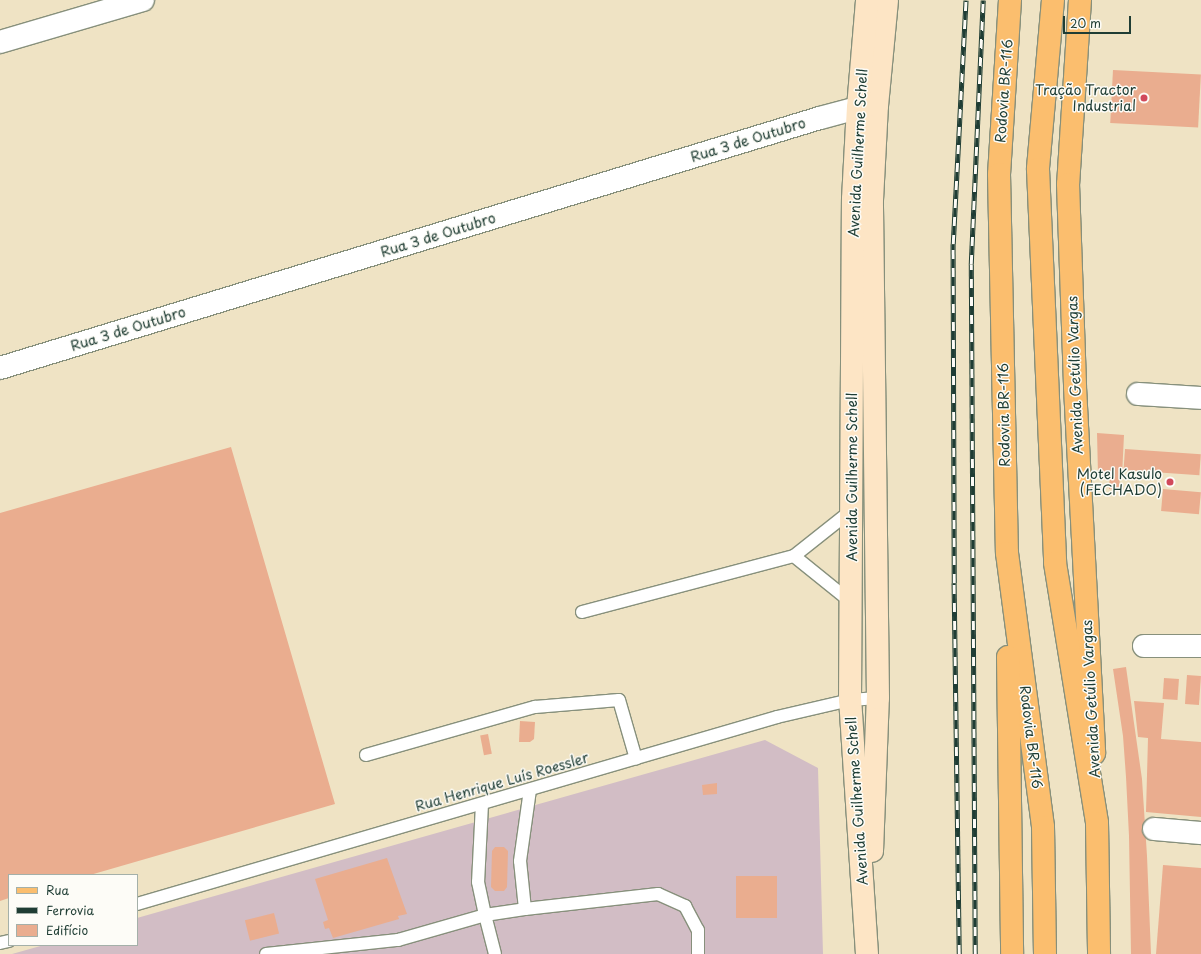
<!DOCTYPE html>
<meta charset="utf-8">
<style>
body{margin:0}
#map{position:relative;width:1201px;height:954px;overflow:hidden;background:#efe3c4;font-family:"Playpen Sans",sans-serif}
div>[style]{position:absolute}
.industrial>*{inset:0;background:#d2bdc5}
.building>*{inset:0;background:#eaad8f;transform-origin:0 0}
.roads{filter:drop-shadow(1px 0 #87907c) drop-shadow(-1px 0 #87907c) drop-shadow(0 1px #87907c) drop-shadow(0 -1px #87907c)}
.service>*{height:12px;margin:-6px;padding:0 6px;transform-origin:6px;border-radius:6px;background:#fff}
.minor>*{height:22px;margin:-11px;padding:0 11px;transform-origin:11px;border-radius:11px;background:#fff}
.secondary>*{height:22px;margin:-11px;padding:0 11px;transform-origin:11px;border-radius:11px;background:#fde5c5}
.primary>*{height:22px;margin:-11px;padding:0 11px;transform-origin:11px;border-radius:11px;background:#fbbe6e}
.motorway>*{height:22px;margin:-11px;padding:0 11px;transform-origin:11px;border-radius:11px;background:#fbbe6e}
.rail>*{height:4.5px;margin-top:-2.25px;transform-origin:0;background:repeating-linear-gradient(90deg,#fdfcf7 0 9px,#1f3d34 0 18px);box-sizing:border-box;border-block:1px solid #1f3d34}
.dots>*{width:11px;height:11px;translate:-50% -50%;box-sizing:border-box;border:2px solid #fdfcf7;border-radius:50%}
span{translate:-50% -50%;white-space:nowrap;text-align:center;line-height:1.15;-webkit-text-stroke:3px #fdfcf7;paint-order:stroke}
.poi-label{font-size:14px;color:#1f3d34}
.right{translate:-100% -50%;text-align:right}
.street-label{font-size:14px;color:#1f3d34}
.legend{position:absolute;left:8px;top:874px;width:130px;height:72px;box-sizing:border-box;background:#fdfcf7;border:1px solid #a4b0a9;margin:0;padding:5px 7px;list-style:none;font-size:12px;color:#1f3d34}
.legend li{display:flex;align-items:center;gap:8px;height:20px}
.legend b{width:20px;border:1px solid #a4b0a9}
.scale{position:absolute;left:1063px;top:16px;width:68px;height:18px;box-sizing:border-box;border:2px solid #1f3d34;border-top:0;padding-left:5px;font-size:12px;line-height:14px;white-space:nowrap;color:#1f3d34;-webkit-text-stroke:3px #fdfcf7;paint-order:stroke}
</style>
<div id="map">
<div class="industrial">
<div style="clip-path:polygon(765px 740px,818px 768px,823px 954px,12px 954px,44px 945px,137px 945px,137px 918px)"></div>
</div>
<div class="building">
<div style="left:1113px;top:70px;width:88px;height:53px;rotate:3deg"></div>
<div style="clip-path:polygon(1097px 433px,1124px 435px,1122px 476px,1120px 476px,1119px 490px,1109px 489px,1110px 474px,1098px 474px)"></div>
<div style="clip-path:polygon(231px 447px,335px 804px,90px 875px,9px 875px,9px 898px,0 901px,0 513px)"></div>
<div style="left:1125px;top:449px;width:76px;height:21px;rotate:4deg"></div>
<div style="left:1163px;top:489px;width:38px;height:22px;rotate:5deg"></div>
<div style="clip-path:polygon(1126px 667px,1142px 779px,1147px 856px,1151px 954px,1131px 954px,1129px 836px,1126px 777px,1123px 736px,1113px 669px)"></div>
<div style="left:1187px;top:675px;width:14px;height:29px;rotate:4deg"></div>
<div style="left:1164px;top:678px;width:15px;height:21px;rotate:4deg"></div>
<div style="clip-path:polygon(1134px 701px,1164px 703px,1161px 739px,1201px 742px,1201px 817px,1146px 812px,1148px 738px,1138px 737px)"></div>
<div style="clip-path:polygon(520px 721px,535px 722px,534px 739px,530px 742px,519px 742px)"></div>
<div style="left:488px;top:734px;width:20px;height:8px;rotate:79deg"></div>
<div style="clip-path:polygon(717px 783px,717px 794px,703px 795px,702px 785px)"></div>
<div style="clip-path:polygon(495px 847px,504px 847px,508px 851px,507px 887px,504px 891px,495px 891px,491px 887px,492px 851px)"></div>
<div style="clip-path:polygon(387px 858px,407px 914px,398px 916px,399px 919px,333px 938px,329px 928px,325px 929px,323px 922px,328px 920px,315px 879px)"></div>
<div style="clip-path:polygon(1163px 865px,1201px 868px,1201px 954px,1156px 954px)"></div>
<div style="left:736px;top:876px;width:41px;height:42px"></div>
<div style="left:274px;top:913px;width:21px;height:30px;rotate:76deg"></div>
</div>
<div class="roads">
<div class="service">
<div style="left:794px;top:556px;width:73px;rotate:38.9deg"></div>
<div style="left:582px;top:612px;width:219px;rotate:-14.8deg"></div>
<div style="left:794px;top:556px;width:74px;rotate:-38.4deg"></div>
<div style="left:366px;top:755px;width:176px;rotate:-15.9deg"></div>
<div style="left:535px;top:707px;width:84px;rotate:-4.8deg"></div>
<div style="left:619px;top:700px;width:61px;rotate:73.9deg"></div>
<div style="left:482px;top:804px;width:78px;rotate:92.9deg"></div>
<div style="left:478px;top:882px;width:34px;rotate:78deg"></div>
<div style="left:485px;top:915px;width:40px;rotate:75.6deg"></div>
<div style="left:137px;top:904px;width:667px;rotate:-16.29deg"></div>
<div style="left:777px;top:717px;width:75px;rotate:-13.1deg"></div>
<div style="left:850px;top:700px;width:28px;rotate:-4deg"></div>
<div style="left:525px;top:909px;width:48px;rotate:-95.9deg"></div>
<div style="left:520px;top:861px;width:72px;rotate:-82deg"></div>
<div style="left:0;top:943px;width:9px;rotate:-13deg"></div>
<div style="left:266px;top:954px;width:133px;rotate:-6.1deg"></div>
<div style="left:398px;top:940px;width:91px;rotate:-16deg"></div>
<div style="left:485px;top:915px;width:40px;rotate:-8.5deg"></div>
<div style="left:525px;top:909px;width:134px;rotate:-6.4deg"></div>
<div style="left:658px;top:894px;width:30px;rotate:24deg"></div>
<div style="left:685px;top:906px;width:27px;rotate:62deg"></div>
<div style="left:698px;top:930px;width:24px;rotate:90deg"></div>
</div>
<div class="minor">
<div style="left:0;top:42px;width:149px;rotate:-16.4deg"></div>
<div style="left:0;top:368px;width:857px;rotate:-16.96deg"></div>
<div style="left:820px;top:118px;width:39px;rotate:-15deg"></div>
<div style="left:858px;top:108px;width:18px;rotate:-6deg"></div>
<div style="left:1138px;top:394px;width:63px;rotate:3.6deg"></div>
<div style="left:1144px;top:646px;width:57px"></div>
<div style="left:1154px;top:829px;width:47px;rotate:4.9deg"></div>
</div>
<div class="secondary">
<div style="left:872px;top:851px;width:153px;rotate:-87.8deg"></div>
<div style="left:878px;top:698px;width:498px;rotate:-90.7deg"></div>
<div style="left:872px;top:200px;width:94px;rotate:-87deg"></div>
<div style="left:877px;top:106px;width:106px;rotate:-84.6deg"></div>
<div style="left:867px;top:954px;width:255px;rotate:-93.8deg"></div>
<div style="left:850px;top:700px;width:501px;rotate:-89.66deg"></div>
<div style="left:853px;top:199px;width:91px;rotate:-86.9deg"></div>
<div style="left:858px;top:108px;width:108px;rotate:-85.2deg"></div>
</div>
<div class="primary">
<div style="left:1080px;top:0;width:184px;rotate:93.7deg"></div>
<div style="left:1068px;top:184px;width:203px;rotate:88deg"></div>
<div style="left:1075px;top:387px;width:367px;rotate:87deg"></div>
</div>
<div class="motorway">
<div style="left:1010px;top:0;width:174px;rotate:93.6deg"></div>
<div style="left:999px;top:174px;width:379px;rotate:88.8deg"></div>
<div style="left:1007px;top:553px;width:276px;rotate:82.5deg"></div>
<div style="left:1043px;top:827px;width:127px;rotate:89.1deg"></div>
<div style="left:1053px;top:0;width:170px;rotate:95.1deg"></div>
<div style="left:1038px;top:169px;width:394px;rotate:87.5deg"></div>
<div style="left:1055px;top:563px;width:263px;rotate:80.8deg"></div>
<div style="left:1097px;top:823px;width:131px;rotate:89.1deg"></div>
<div style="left:1008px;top:657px;width:297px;rotate:89.2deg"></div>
</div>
</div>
<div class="rail">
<div style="left:959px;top:954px;width:371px;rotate:-90.8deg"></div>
<div style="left:954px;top:583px;width:339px;rotate:-90.2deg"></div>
<div style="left:953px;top:244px;width:244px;rotate:-87deg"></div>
<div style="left:975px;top:954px;width:690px;rotate:-90.33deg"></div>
<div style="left:971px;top:264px;width:264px;rotate:-87.4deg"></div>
</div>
<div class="dots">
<div style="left:1144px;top:98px;background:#d1495b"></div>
<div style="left:1170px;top:482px;background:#d1495b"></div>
</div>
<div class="poi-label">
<span class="right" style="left:1136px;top:98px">Tração Tractor<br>Industrial</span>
<span class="right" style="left:1162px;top:482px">Motel Kasulo<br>(FECHADO)</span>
</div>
<div class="street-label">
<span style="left:1004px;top:91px;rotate:-86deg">Rodovia BR-116</span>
<span style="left:748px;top:140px;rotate:-17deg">Rua 3 de Outubro</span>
<span style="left:858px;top:153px;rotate:-87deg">Avenida Guilherme Schell</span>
<span style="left:438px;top:235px;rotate:-17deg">Rua 3 de Outubro</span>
<span style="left:128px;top:329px;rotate:-17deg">Rua 3 de Outubro</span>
<span style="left:1075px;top:375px;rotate:-92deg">Avenida Getúlio Vargas</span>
<span style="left:1004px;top:415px;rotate:-91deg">Rodovia BR-116</span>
<span style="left:852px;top:477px;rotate:-90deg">Avenida Guilherme Schell</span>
<span style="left:1091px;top:699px;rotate:-93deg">Avenida Getúlio Vargas</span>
<span style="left:1031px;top:737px;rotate:83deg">Rodovia BR-116</span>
<span style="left:502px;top:782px;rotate:-16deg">Rua Henrique Luís Roessler</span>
<span style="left:857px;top:801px;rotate:-94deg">Avenida Guilherme Schell</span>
</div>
<ul class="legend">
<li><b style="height:5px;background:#fbbe6e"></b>Rua</li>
<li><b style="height:5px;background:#1f3d34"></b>Ferrovia</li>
<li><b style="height:11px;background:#eaad8f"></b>Edifício</li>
</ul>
<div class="scale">20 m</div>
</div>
